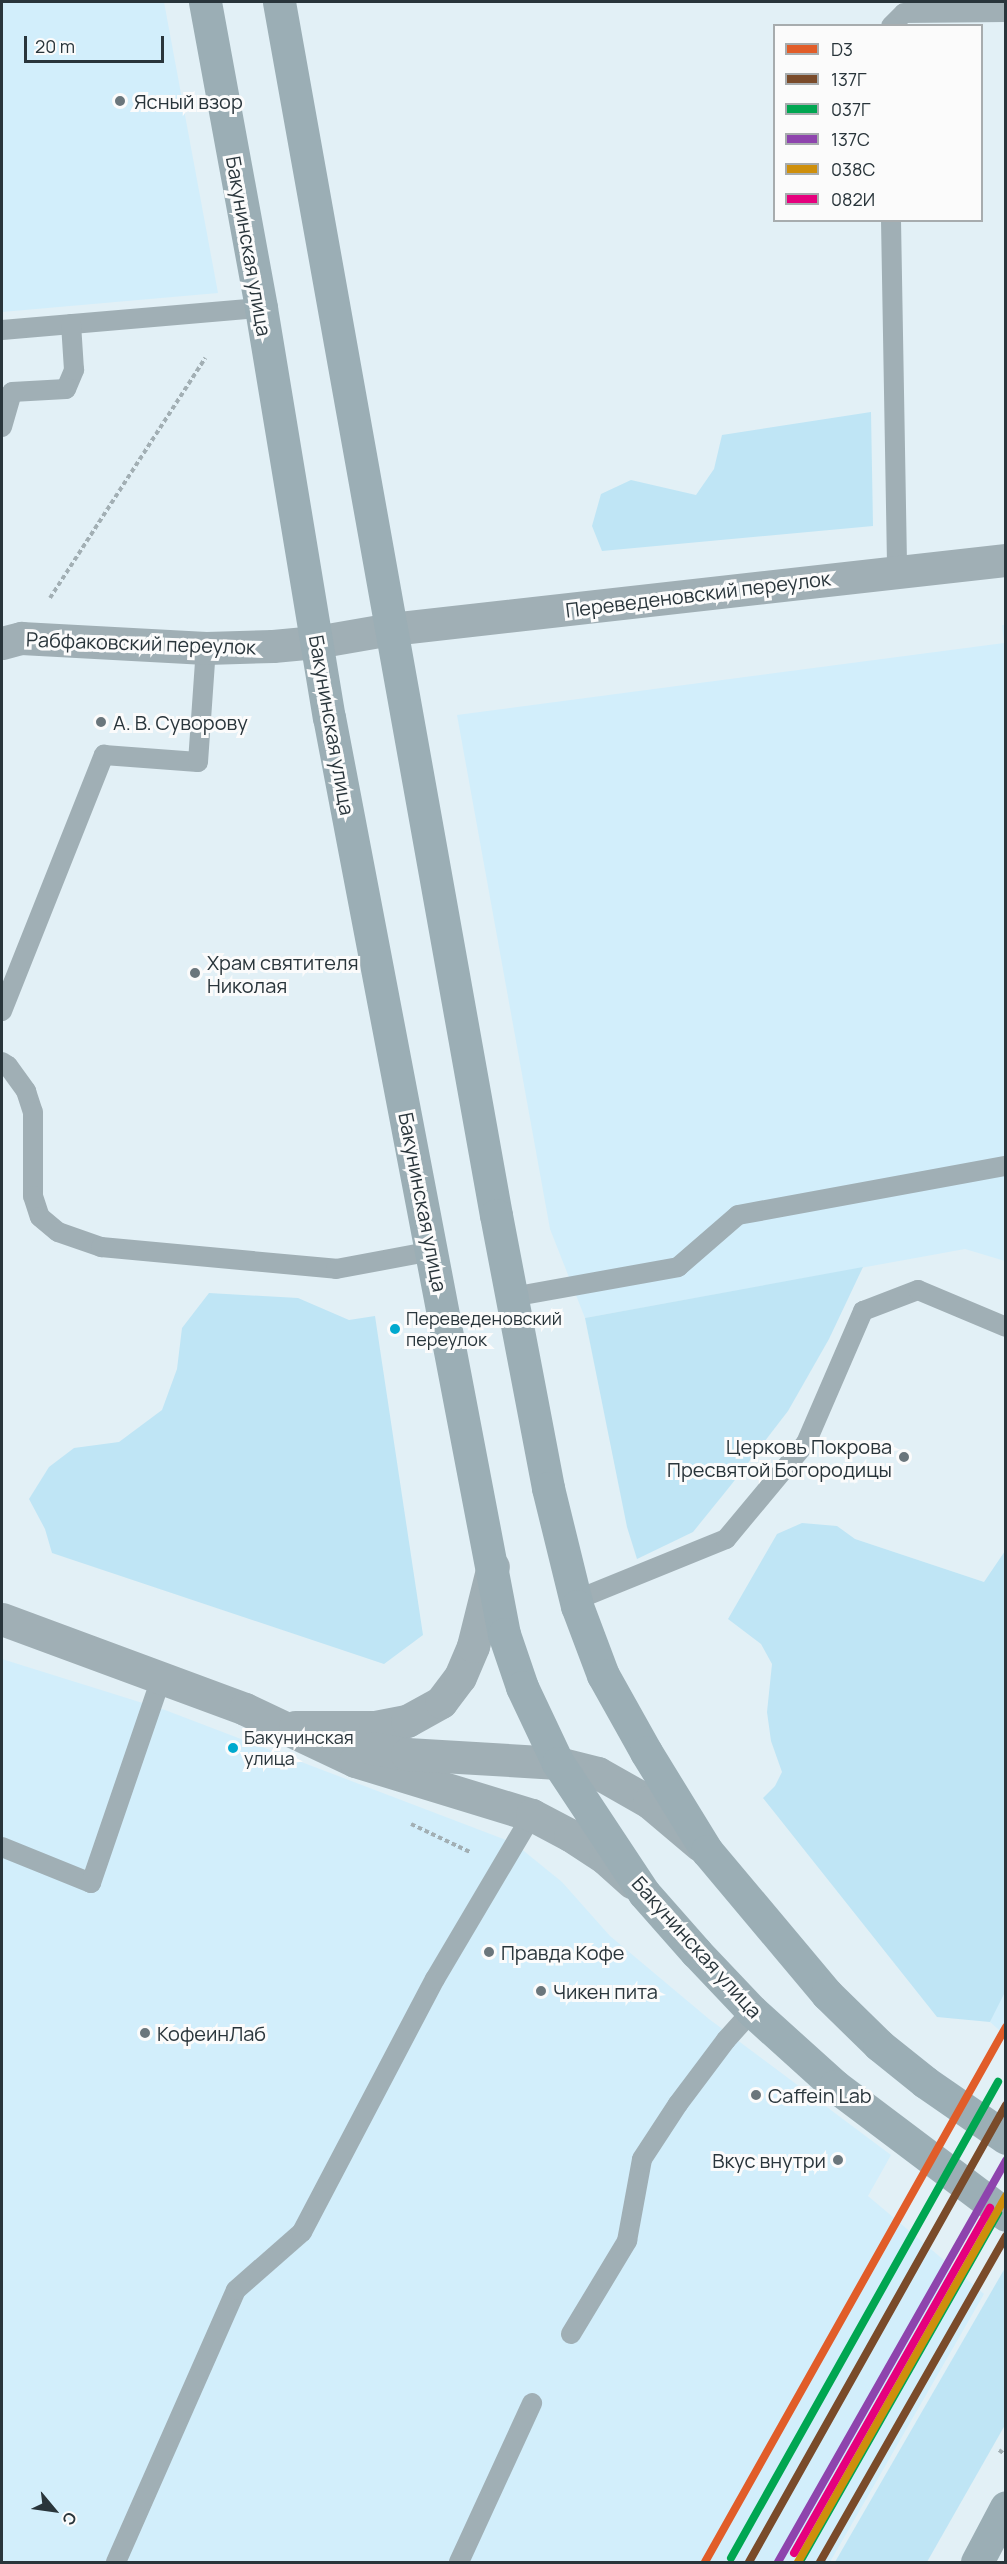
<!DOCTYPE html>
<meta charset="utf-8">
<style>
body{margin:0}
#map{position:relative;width:1007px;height:2564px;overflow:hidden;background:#e2f0f6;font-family:Manrope,sans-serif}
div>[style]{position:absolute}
.built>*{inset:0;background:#d2eefb}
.green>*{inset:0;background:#bfe5f5}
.path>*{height:4px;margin-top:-2px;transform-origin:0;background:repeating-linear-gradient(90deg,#a2afb4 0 4.5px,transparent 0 7.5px)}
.service>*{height:20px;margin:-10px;padding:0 10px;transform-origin:10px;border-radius:10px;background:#a0afb5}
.minor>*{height:33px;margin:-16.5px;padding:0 16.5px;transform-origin:16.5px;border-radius:16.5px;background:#a0afb5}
.tertiary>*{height:33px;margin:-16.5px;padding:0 16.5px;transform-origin:16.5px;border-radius:16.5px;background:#a0afb5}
.secondary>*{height:33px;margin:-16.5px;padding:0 16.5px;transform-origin:16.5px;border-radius:16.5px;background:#9baeb5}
.rail-1>*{height:8px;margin:-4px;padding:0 4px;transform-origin:4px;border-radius:4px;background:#e15d29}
.rail-2>*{height:8px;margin:-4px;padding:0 4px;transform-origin:4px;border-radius:4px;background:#7a4b2a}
.rail-3>*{height:8px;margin:-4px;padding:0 4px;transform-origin:4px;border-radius:4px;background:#00a651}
.rail-4>*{height:8px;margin:-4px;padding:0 4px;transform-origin:4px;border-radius:4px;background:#8e44ad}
.rail-5>*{height:8px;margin:-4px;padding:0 4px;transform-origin:4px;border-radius:4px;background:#ce8f0c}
.rail-6>*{height:8px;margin:-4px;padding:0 4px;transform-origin:4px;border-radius:4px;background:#e5007d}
.dots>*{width:16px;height:16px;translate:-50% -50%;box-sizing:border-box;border:3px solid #fbfbfb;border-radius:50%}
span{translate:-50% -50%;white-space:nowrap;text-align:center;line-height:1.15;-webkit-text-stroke:6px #fbfbfb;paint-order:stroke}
.bus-label{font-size:18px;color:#29353b}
.left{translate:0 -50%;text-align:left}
.poi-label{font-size:20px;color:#29353b}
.right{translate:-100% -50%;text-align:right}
.street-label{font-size:20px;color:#29353b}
.frame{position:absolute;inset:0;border:3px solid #29353b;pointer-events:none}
.legend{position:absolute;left:773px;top:24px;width:210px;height:198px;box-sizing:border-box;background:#fbfbfb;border:2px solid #a7acae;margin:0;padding:8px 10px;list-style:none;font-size:18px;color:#29353b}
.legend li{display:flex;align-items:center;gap:12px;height:30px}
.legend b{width:30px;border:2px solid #a7acae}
.north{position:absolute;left:24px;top:2480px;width:60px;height:60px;-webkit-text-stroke:4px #fbfbfb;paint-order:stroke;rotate:119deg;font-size:16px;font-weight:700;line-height:24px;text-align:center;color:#29353b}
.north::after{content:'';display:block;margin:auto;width:21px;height:27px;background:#29353b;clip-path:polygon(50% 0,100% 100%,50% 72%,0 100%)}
.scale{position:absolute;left:24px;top:36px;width:140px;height:27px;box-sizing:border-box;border:3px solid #29353b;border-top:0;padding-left:8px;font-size:18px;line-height:21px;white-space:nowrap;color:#29353b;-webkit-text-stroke:4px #fbfbfb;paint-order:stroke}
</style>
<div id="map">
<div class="built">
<div style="clip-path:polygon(2px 2px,164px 2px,218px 293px,2px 312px)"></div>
<div style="clip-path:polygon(1002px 625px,1005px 625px,1005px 1261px,965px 1249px,585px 1318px,550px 1229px,457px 715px,1004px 643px)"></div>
<div style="clip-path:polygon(2px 1659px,165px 1710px,514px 1843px,562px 1882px,610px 1936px,709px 2019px,891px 2155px,868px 2196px,984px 2294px,830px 2562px,2px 2562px)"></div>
<div style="clip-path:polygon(1005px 1990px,1005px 2035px,990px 2022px)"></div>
</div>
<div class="green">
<div style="clip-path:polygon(871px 412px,873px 526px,602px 551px,592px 526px,601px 494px,631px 480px,696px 495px,714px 469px,722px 435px)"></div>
<div style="clip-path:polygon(863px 1267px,829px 1339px,788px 1411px,731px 1485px,693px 1532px,637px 1559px,627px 1527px,585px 1318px)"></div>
<div style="clip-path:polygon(209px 1293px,298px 1298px,349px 1320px,375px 1316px,423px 1635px,384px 1664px,52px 1553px,45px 1529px,29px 1499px,49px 1467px,74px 1448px,119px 1442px,162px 1410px,177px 1369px,182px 1328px)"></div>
<div style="clip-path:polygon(802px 1523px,837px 1526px,855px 1539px,984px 1582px,1005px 1551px,1006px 1990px,990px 2022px,937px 2017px,763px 1798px,775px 1786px,782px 1772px,771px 1741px,767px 1712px,772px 1664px,761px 1644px,728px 1619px,777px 1534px)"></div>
<div style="clip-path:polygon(1005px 2268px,1005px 2425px,927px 2562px,835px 2562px)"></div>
</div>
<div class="path">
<div style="left:50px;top:598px;width:286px;rotate:-57.1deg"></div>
<div style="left:411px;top:1824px;width:65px;rotate:25.4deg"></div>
<div style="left:999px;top:2450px;width:5px;rotate:37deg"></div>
</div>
<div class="service">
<div style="left:891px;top:26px;width:18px;rotate:-45deg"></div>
<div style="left:904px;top:13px;width:102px;rotate:-0.6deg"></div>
<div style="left:891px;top:220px;width:352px;rotate:89deg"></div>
<div style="left:2px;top:330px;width:260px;rotate:-4.9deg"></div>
<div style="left:2px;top:427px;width:36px;rotate:-74deg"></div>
<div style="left:12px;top:392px;width:54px;rotate:-3.2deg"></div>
<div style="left:66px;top:389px;width:21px;rotate:-67deg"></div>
<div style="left:74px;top:370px;width:46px;rotate:-93.7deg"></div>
<div style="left:2px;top:1011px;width:276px;rotate:-68.3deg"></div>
<div style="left:104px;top:755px;width:94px;rotate:4.3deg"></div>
<div style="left:198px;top:762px;width:114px;rotate:-86deg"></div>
<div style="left:2px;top:1062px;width:7px;rotate:34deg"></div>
<div style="left:8px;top:1066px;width:31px;rotate:54deg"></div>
<div style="left:26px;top:1091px;width:22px;rotate:72deg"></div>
<div style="left:33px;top:1112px;width:84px;rotate:90deg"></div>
<div style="left:33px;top:1196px;width:22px;rotate:72deg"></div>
<div style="left:40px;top:1217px;width:23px;rotate:40deg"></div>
<div style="left:58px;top:1232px;width:46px;rotate:19.2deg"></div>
<div style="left:101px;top:1247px;width:236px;rotate:5.3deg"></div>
<div style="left:336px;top:1269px;width:98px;rotate:-10.6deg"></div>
<div style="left:512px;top:1297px;width:169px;rotate:-10.2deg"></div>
<div style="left:678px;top:1267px;width:79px;rotate:-40.9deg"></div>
<div style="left:738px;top:1215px;width:272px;rotate:-10.4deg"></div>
<div style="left:576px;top:1600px;width:162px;rotate:-22.1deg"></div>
<div style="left:726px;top:1539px;width:125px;rotate:-50.2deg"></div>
<div style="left:806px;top:1443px;width:144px;rotate:-66.6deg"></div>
<div style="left:863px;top:1311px;width:59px;rotate:-20.9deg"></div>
<div style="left:918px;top:1290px;width:95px;rotate:22.8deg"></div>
<div style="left:2px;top:1847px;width:96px;rotate:22deg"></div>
<div style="left:91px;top:1883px;width:216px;rotate:-71.1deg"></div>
<div style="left:571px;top:2334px;width:109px;rotate:-58.9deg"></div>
<div style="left:627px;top:2241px;width:83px;rotate:-79.6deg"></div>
<div style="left:642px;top:2159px;width:66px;rotate:-56.8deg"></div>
<div style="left:678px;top:2104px;width:80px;rotate:-53.1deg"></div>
<div style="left:726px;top:2040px;width:39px;rotate:-48deg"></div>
<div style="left:116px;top:2562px;width:297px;rotate:-66.2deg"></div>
<div style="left:236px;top:2290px;width:88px;rotate:-41.3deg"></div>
<div style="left:302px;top:2232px;width:286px;rotate:-62.3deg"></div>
<div style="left:435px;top:1979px;width:191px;rotate:-59.4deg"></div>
<div style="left:459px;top:2562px;width:175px;rotate:-65.3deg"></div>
</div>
<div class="minor">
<div style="left:2px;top:643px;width:20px;rotate:-15deg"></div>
<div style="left:21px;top:638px;width:185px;rotate:3.1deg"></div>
<div style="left:206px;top:648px;width:67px;rotate:-1.7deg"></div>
<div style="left:273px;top:646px;width:43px;rotate:-5.3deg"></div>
<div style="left:316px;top:642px;width:76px;rotate:-9.8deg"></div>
<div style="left:391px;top:629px;width:619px;rotate:-6.4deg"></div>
</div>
<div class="tertiary">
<div style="left:2px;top:1619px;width:259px;rotate:20.3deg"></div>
<div style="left:245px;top:1709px;width:122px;rotate:25.3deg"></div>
<div style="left:355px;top:1761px;width:185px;rotate:17deg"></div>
<div style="left:532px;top:1815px;width:43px;rotate:27.8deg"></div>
<div style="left:570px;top:1835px;width:42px;rotate:33.3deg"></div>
<div style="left:605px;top:1858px;width:36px;rotate:42deg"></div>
<div style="left:295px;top:1727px;width:80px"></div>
<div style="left:375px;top:1727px;width:33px;rotate:-11deg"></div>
<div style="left:407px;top:1721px;width:39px;rotate:-29deg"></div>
<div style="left:441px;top:1702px;width:31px;rotate:-53deg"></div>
<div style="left:460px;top:1677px;width:34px;rotate:-67deg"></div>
<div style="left:473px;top:1646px;width:82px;rotate:-76deg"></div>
<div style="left:372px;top:1748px;width:36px;rotate:10deg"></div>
<div style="left:407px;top:1754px;width:151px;rotate:3.4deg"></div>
<div style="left:558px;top:1763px;width:41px;rotate:14deg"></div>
<div style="left:598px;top:1773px;width:59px;rotate:29.6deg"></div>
<div style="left:649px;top:1802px;width:67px;rotate:40.1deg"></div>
</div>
<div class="secondary">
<div style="left:205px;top:2px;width:311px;rotate:79.6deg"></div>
<div style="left:261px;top:308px;width:415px;rotate:80.6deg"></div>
<div style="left:329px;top:717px;width:934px;rotate:79.2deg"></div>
<div style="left:504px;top:1634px;width:56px;rotate:71.2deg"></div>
<div style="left:522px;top:1687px;width:84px;rotate:64.7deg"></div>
<div style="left:558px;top:1763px;width:156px;rotate:56.5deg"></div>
<div style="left:644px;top:1893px;width:79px;rotate:48.6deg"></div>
<div style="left:696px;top:1952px;width:81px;rotate:46.5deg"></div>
<div style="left:752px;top:2011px;width:112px;rotate:42.1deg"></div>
<div style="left:835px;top:2086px;width:214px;rotate:37deg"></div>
<div style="left:279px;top:2px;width:1232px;rotate:79.86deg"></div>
<div style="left:496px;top:1215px;width:278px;rotate:79.2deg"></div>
<div style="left:548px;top:1488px;width:122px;rotate:76.2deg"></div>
<div style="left:577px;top:1606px;width:74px;rotate:69.4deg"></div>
<div style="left:603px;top:1675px;width:88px;rotate:60.8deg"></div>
<div style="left:646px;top:1752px;width:116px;rotate:58.4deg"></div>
<div style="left:707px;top:1851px;width:187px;rotate:50deg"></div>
<div style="left:827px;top:1994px;width:73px;rotate:44.4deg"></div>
<div style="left:879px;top:2045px;width:59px;rotate:38.8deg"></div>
<div style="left:925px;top:2082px;width:98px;rotate:34.7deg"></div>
<div style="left:977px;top:2562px;width:62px;rotate:-62.2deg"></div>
</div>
<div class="rail-1">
<div style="left:705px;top:2562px;width:614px;rotate:-60.64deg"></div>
</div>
<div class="rail-2">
<div style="left:749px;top:2562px;width:524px;rotate:-60.65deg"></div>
<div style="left:820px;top:2562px;width:375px;rotate:-60.3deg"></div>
</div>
<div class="rail-3">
<div style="left:731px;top:2558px;width:546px;rotate:-60.71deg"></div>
<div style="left:802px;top:2558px;width:397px;rotate:-60.4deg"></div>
</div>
<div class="rail-4">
<div style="left:778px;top:2562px;width:462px;rotate:-60.4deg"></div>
</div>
<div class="rail-5">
<div style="left:798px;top:2562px;width:421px;rotate:-60.4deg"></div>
</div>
<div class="rail-6">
<div style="left:794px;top:2553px;width:397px;rotate:-60.4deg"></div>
</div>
<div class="dots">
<div style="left:120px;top:101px;background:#6a767c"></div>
<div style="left:101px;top:722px;background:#6a767c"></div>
<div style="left:195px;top:973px;background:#6a767c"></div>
<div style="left:395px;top:1329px;background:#00a9ce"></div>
<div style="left:904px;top:1457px;background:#6a767c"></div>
<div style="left:233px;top:1748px;background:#00a9ce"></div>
<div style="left:489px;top:1952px;background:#6a767c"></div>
<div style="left:541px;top:1991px;background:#6a767c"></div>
<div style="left:145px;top:2033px;background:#6a767c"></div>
<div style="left:756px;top:2095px;background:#6a767c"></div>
<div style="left:838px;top:2160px;background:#6a767c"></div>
</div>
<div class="bus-label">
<span class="left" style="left:406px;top:1329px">Переведеновский<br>переулок</span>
<span class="left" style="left:244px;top:1748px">Бакунинская<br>улица</span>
</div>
<div class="poi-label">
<span class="left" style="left:134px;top:101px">Ясный взор</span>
<span class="left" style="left:113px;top:722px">А. В. Суворову</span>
<span class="left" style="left:207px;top:974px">Храм святителя<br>Николая</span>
<span class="right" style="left:892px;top:1458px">Церковь Покрова<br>Пресвятой Богородицы</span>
<span class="left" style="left:501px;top:1952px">Правда Кофе</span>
<span class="left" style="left:553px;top:1991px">Чикен пита</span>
<span class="left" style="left:157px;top:2033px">КофеинЛаб</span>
<span class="left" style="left:768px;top:2095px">Caffein Lab</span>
<span class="right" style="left:826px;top:2160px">Вкус внутри</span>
</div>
<div class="street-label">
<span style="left:249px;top:246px;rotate:80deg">Бакунинская улица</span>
<span style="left:698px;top:594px;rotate:-7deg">Переведеновский переулок</span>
<span style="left:141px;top:643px;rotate:2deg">Рабфаковский переулок</span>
<span style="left:332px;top:725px;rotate:80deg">Бакунинская улица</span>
<span style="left:423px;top:1202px;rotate:79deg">Бакунинская улица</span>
<span style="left:697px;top:1947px;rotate:48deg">Бакунинская улица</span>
</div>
<div class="frame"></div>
<ul class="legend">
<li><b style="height:8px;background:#e15d29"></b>D3</li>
<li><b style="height:8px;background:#7a4b2a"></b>137Г</li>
<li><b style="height:8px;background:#00a651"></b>037Г</li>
<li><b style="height:8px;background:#8e44ad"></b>137С</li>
<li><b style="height:8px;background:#ce8f0c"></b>038С</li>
<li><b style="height:8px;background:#e5007d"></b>082И</li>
</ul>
<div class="north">С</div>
<div class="scale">20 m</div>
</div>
